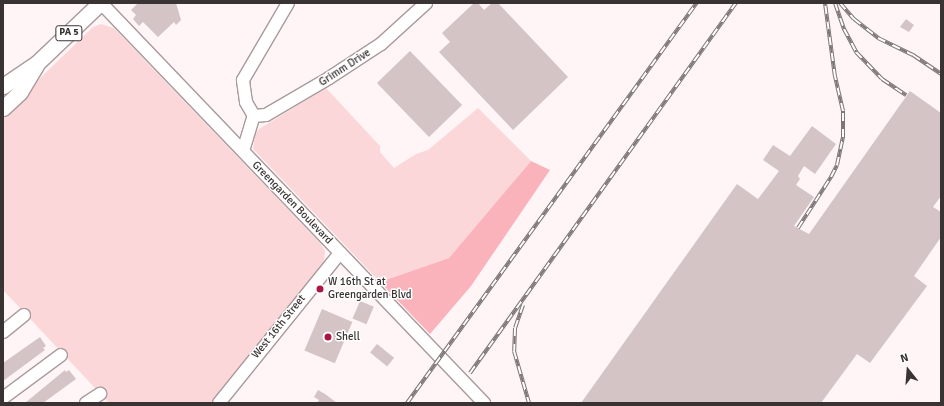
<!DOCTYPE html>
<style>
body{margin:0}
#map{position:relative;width:944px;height:406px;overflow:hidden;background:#fff5f6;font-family:Signika,sans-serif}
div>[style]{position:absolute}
.green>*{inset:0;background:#fcd7da}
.forest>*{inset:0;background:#fbb3bb}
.building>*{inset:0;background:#d4c4c6;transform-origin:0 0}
.roads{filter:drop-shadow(1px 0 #a99a9c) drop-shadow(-1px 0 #a99a9c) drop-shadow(0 1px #a99a9c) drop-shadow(0 -1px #a99a9c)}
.minor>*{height:12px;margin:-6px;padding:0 6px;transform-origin:6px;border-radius:6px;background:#fff}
.major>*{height:15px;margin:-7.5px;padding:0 7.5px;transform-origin:7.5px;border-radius:7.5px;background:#fff}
.rail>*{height:4px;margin-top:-2px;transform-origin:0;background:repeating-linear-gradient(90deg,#fff 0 8px,#7d7576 0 16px);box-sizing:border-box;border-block:1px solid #7d7576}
.dots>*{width:11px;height:11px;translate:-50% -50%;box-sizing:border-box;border:2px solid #fff;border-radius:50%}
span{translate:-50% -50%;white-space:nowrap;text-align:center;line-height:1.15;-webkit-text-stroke:3px #fff;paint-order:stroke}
.shield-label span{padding:1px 3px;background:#fff;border:1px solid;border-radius:3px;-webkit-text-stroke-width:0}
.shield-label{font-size:10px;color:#3a3334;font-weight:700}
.street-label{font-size:11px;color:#3a3334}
.poi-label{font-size:11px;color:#3a3334}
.left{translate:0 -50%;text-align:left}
.frame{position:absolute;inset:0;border:4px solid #3a3334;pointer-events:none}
.north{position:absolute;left:888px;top:350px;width:40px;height:40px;-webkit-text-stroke:3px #fff;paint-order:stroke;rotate:343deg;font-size:11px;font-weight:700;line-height:16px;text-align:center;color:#3a3334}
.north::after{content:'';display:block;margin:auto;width:14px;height:18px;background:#3a3334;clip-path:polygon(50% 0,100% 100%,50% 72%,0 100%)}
</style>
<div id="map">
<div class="green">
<div style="clip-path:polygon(101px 24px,114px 28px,321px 244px,325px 251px,324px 265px,255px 348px,214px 403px,109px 403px,3px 290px,3px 114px,93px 27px)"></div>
<div style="clip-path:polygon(326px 88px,380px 146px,380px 152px,394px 168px,416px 154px,428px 150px,478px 108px,531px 161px,449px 258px,380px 282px,253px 149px,255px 134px,259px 129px)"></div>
</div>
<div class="forest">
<div style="clip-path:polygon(531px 161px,550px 170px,471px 286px,430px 334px,380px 282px,449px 258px)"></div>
</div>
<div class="building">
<div style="clip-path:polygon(138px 3px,176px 3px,181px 20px,176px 25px,174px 22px,158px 37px,143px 22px,139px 26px,133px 19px,136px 15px,131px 10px)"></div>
<div style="clip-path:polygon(474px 3px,478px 3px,484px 10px,492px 3px,498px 3px,568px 77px,513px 130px,439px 52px,450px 42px,442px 33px)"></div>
<div style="clip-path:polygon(906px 19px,914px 25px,909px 32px,900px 27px)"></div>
<div style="left:410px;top:51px;width:75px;height:46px;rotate:46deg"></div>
<div style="clip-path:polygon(910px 91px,941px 113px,941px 196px,933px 207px,941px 212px,941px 237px,914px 276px,927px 286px,870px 363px,857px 354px,821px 403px,581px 403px,737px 184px,758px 199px,779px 171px,763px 160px,773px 145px,790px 156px,812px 126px,836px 144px,815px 174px,804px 166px,798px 176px,800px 179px,796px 185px,814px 197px,794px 226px,809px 234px)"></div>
<div style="left:360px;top:301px;width:15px;height:19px;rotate:23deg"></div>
<div style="left:322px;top:309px;width:33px;height:45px;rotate:23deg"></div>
<div style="clip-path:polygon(40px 337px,46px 346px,43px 348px,45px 350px,3px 381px,3px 363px)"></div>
<div style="left:377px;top:344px;width:22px;height:11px;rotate:39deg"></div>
<div style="clip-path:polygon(65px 370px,66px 372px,69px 370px,76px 379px,43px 403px,25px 403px)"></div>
<div style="clip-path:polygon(318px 390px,325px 394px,337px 403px,317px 403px,319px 400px,314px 397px)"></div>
</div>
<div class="roads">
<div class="minor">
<div style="left:101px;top:3px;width:554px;rotate:46.24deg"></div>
<div style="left:254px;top:116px;width:12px;rotate:-5deg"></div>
<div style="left:266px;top:115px;width:73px;rotate:-30.4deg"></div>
<div style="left:329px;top:78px;width:62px;rotate:-33.2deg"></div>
<div style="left:381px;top:44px;width:61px;rotate:-42.3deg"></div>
<div style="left:243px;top:151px;width:37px;rotate:-73deg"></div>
<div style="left:254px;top:116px;width:16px;rotate:-120deg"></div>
<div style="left:246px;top:102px;width:22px;rotate:-98deg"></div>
<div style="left:243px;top:80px;width:89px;rotate:-59.7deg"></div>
<div style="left:3px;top:332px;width:27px;rotate:-39deg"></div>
<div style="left:3px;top:398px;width:72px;rotate:-36.6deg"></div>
<div style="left:86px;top:403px;width:17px;rotate:-33deg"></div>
<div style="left:219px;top:403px;width:193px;rotate:-51.1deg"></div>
</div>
<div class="major">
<div style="left:3px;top:86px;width:41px;rotate:-34.1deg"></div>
<div style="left:37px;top:63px;width:87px;rotate:-43.6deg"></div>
<div style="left:3px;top:108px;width:23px;rotate:-43deg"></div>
<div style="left:20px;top:92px;width:31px;rotate:-59deg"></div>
</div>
</div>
<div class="rail">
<div style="left:835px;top:3px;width:28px;rotate:71deg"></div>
<div style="left:844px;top:29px;width:26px;rotate:62deg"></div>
<div style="left:856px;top:52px;width:37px;rotate:46deg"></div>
<div style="left:882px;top:79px;width:29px;rotate:34deg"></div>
<div style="left:840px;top:3px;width:21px;rotate:49deg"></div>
<div style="left:854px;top:19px;width:31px;rotate:38deg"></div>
<div style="left:878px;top:38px;width:39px;rotate:26deg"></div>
<div style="left:913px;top:55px;width:34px;rotate:34deg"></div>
<div style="left:798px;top:228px;width:61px;rotate:-57.1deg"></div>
<div style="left:831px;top:177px;width:13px;rotate:-63deg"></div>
<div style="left:837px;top:165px;width:29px;rotate:-78deg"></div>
<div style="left:843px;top:137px;width:26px;rotate:-90deg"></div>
<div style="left:843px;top:111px;width:35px;rotate:-103deg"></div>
<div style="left:835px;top:77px;width:75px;rotate:-97.7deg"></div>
<div style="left:523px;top:305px;width:24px;rotate:109deg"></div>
<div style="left:515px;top:328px;width:23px;rotate:92deg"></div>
<div style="left:514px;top:351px;width:54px;rotate:73.9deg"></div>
<div style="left:470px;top:373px;width:456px;rotate:-54.3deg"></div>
<div style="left:407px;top:403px;width:494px;rotate:-54.1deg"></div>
</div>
<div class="dots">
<div style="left:320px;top:289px;background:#aa1543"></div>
<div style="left:328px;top:337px;background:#aa1543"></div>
</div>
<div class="shield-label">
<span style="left:69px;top:33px">PA 5</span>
</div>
<div class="street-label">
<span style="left:345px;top:68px;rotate:-33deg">Grimm Drive</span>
<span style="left:292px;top:203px;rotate:46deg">Greengarden Boulevard</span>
<span style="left:279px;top:327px;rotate:-51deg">West 16th Street</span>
</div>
<div class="poi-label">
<span class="left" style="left:328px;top:289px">W 16th St at<br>Greengarden Blvd</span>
<span class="left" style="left:336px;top:337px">Shell</span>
</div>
<div class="frame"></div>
<div class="north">N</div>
</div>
